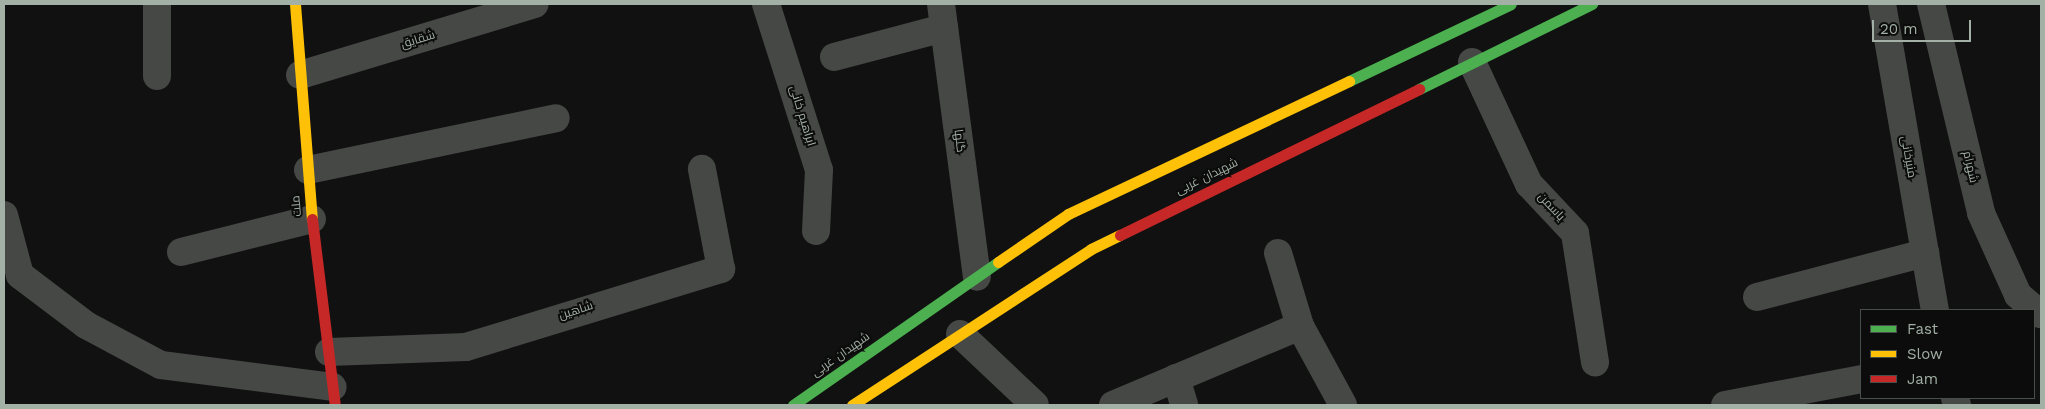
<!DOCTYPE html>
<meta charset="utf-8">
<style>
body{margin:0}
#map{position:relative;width:2045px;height:409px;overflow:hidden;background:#101110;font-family:"Work Sans",Cairo,sans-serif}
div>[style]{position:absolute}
.street>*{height:28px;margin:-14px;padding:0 14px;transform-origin:14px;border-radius:14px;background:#464846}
.fast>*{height:11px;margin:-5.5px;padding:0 5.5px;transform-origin:5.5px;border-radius:5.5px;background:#4caf50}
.slow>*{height:11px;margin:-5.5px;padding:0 5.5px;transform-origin:5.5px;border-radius:5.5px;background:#ffc107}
.jam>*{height:11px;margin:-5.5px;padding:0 5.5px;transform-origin:5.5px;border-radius:5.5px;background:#c62828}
span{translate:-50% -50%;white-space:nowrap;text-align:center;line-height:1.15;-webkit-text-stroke:4px #0b0c0b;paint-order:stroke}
.street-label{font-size:12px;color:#a3b0a5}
.frame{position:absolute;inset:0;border:5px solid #a3b0a5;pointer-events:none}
.legend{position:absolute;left:1860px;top:309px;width:175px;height:90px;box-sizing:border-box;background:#0b0c0b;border:1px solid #484e49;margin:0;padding:6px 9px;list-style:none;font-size:15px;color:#a3b0a5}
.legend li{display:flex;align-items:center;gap:10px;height:25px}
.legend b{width:25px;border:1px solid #484e49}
.scale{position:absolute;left:1872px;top:20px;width:99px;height:22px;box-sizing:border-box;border:2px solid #a3b0a5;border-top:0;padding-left:6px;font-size:15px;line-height:18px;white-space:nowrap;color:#a3b0a5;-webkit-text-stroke:4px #0b0c0b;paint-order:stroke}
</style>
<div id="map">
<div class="street">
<div style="left:157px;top:4px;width:72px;rotate:90deg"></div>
<div style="left:766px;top:4px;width:174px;rotate:72.3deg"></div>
<div style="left:819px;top:170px;width:61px;rotate:92.8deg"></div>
<div style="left:941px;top:4px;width:275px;rotate:82.5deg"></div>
<div style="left:1882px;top:4px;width:311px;rotate:80.2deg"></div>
<div style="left:1931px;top:4px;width:215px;rotate:76.5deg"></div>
<div style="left:1981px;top:213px;width:90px;rotate:65.7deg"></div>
<div style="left:2018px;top:295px;width:30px;rotate:40deg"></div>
<div style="left:834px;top:57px;width:114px;rotate:-14.8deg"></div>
<div style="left:1472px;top:62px;width:135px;rotate:65deg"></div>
<div style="left:1529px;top:184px;width:67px;rotate:46.8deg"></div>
<div style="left:1575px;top:233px;width:131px;rotate:81.2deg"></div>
<div style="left:300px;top:75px;width:245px;rotate:-16.8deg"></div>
<div style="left:308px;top:170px;width:253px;rotate:-11.8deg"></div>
<div style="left:4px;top:215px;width:62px;rotate:75.1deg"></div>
<div style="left:20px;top:275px;width:83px;rotate:37.1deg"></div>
<div style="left:86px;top:325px;width:85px;rotate:28.1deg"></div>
<div style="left:161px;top:365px;width:173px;rotate:7.3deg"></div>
<div style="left:181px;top:252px;width:135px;rotate:-14.1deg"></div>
<div style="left:1278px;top:253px;width:76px;rotate:73.2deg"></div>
<div style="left:1300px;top:326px;width:90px;rotate:61.4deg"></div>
<div style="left:1757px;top:297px;width:174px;rotate:-14.7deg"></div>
<div style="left:960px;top:334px;width:103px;rotate:43.4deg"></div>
<div style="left:329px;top:352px;width:137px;rotate:-2.1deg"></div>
<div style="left:466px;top:347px;width:267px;rotate:-17deg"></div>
<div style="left:721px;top:269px;width:102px;rotate:-100.8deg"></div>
<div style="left:1176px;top:378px;width:28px;rotate:73deg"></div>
<div style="left:1955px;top:398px;width:7px;rotate:74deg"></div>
<div style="left:1113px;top:405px;width:203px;rotate:-22.9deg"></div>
<div style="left:1725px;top:405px;width:138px;rotate:-10.8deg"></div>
</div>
<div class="fast">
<div style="left:1349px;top:81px;width:179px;rotate:-25.4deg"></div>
<div style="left:1419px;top:89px;width:193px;rotate:-26.2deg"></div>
<div style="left:793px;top:405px;width:250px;rotate:-34.9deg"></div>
</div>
<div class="slow">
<div style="left:295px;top:4px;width:216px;rotate:85.5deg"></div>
<div style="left:998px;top:262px;width:85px;rotate:-34.4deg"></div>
<div style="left:1068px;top:214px;width:311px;rotate:-25.3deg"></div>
<div style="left:852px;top:405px;width:285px;rotate:-33.1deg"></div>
<div style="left:1091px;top:249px;width:32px;rotate:-26deg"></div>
</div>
<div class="jam">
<div style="left:312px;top:219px;width:187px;rotate:83deg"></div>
<div style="left:1120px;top:235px;width:333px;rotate:-26deg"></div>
</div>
<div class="street-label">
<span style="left:418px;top:40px;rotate:-17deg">شقایق</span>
<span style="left:802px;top:116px;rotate:73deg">ابراهیم خانی</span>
<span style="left:959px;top:141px;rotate:83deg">گلها</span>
<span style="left:1908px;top:157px;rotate:80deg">منیرخانی</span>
<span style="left:1970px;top:167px;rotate:77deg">شهرام</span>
<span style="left:1207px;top:177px;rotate:-26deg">شهیدان غربی</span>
<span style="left:297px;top:206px;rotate:-95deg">ملت</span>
<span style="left:1551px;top:207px;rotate:47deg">یاسمن</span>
<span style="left:576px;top:311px;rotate:-18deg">شاهین</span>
<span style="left:841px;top:355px;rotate:-35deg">شهیدان غربی</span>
</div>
<div class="frame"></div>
<ul class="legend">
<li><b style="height:6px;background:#4caf50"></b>Fast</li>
<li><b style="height:6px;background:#ffc107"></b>Slow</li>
<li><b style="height:6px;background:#c62828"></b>Jam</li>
</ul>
<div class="scale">20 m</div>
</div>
